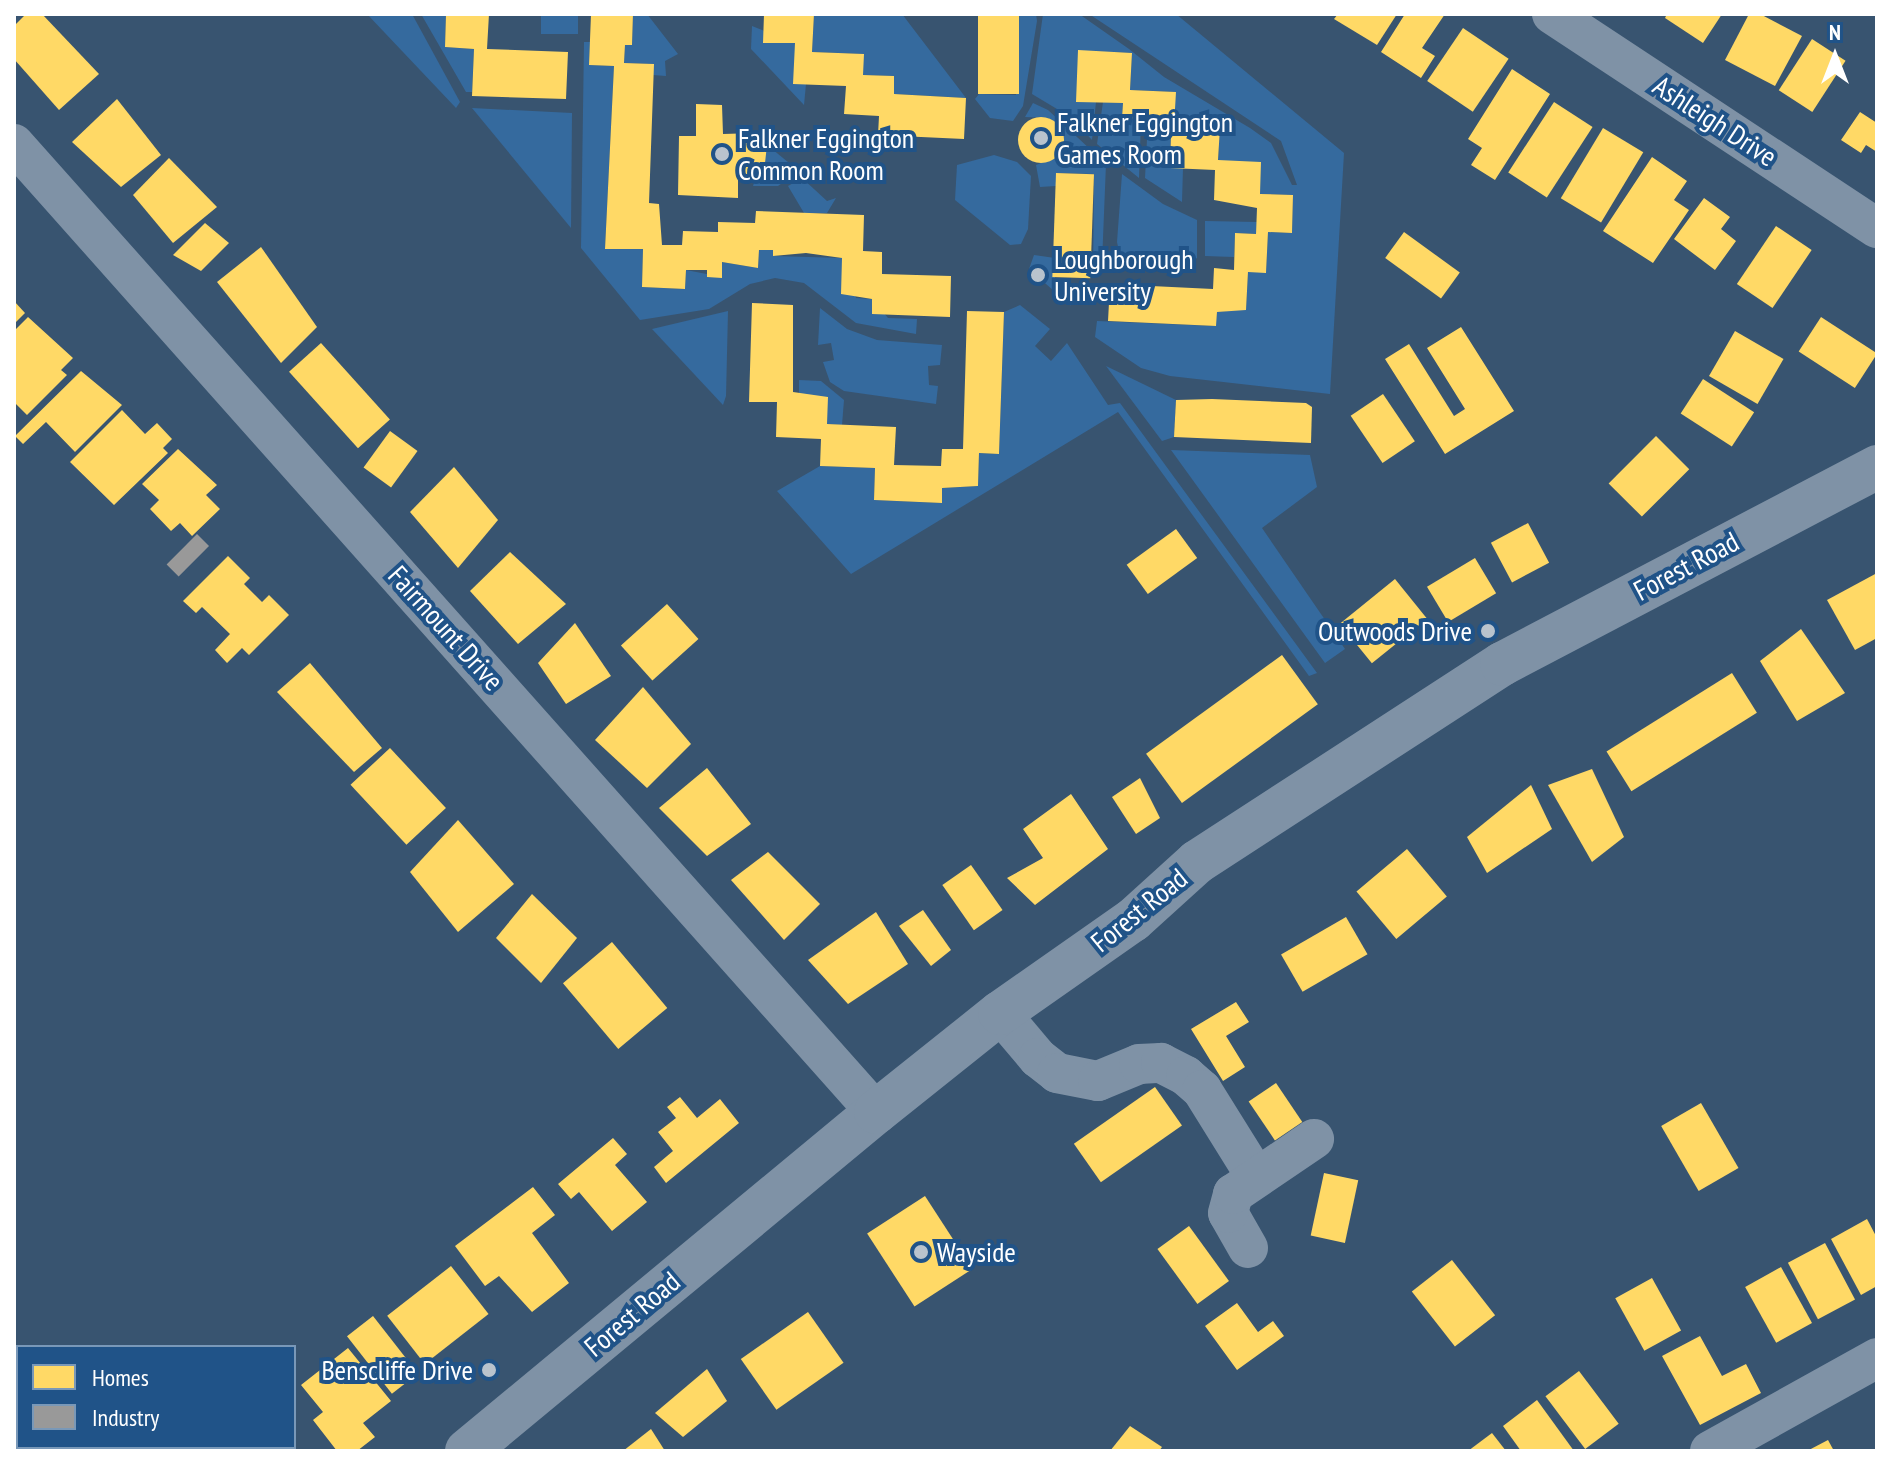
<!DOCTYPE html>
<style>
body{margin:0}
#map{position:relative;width:1891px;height:1465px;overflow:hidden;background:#385470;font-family:"PT Sans Narrow",sans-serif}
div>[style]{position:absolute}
.green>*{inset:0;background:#356a9e;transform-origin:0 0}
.homes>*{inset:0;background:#ffd966;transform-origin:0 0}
.round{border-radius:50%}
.industry>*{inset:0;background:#999;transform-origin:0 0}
.minor>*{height:40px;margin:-20px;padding:0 20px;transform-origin:20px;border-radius:20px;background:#7f92a6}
.tertiary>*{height:44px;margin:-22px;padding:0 22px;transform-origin:22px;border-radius:22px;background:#7f92a6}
.dots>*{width:22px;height:22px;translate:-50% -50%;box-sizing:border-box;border:4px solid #205388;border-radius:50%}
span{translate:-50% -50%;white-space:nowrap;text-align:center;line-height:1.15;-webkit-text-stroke:8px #205388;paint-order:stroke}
.street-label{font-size:28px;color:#fff}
.poi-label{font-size:28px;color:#fff}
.left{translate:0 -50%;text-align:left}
.right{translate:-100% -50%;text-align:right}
.frame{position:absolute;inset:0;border:16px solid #fff;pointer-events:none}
.legend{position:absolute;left:16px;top:1345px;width:280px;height:104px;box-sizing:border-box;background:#205388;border:2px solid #7998b8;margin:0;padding:10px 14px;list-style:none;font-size:24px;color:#fff}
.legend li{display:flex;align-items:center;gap:16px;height:40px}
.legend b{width:40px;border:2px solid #7998b8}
.north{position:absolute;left:1795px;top:16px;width:80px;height:80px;-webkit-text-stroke:6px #205388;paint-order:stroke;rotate:0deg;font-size:22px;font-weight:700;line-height:32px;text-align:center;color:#fff}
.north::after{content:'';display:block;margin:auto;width:28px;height:36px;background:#fff;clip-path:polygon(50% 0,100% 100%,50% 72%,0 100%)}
</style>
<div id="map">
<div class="green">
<div style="clip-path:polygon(367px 14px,412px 14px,460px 102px,456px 108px)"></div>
<div style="clip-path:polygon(421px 14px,446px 14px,445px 47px,474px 49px,472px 92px,466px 92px)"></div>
<div style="left:541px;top:14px;width:37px;height:20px"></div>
<div style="clip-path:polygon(633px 14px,647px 14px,678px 54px,665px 61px,666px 76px,653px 75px,653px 64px,624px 63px,625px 45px,632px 45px)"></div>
<div style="clip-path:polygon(814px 14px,902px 14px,966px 98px,894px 94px,894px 76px,863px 75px,863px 54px,812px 52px)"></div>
<div style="clip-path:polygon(1019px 14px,1036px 14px,1037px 21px,1023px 106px,1013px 121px,990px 118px,975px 99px,979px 94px,1016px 95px)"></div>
<div style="clip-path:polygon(1043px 14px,1079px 14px,1129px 49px,1164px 77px,1250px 128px,1271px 143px,1292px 185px,1297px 185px,1281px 141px,1089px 14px,1176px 14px,1344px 153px,1330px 394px,1170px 376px,1141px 368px,1095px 337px,1097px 321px,1215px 326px,1217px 312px,1246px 309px,1248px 272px,1266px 272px,1268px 232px,1292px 233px,1293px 195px,1260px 194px,1218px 160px,1220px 128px,1174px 126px,1175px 92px,1130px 90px,1132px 53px,1078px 51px,1096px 102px,1092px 140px,1072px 118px,1032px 94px)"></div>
<div style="clip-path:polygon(752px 26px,795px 43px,806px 84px,804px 105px,751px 49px)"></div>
<div style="clip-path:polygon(584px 42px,590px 42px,589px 65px,614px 66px,605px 249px,643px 249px,642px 287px,685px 289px,686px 270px,722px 277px,722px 262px,758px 268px,759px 250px,773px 250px,774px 256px,842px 258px,856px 298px,872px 299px,888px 318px,917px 319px,916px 334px,856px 323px,804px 283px,775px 278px,750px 284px,709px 309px,640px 320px,581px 248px)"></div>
<div style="clip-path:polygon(1103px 102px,1123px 103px,1122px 118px,1141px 120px,1139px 178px,1097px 144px)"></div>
<div style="clip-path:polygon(1033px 103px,1048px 110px,1106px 164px,1102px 263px,1093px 274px,1094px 174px,1057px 173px,1056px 186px,1040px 187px,1036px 165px,1058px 156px,1064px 134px,1048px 118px,1025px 117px)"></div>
<div style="clip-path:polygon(472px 108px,572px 113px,571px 228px)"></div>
<div style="clip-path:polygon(1148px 120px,1160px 120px,1159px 133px,1171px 134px,1170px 167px,1183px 168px,1182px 202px,1145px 178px)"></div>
<div style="clip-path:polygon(767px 145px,799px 171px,778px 186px,753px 186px)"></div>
<div style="clip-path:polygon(994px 155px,1017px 162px,1031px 176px,1028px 229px,1021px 244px,1010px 245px,955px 200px,957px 165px)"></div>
<div style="clip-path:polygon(1122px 174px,1163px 204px,1197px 220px,1197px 258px,1178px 270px,1166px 270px,1165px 259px,1144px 258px,1143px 269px,1122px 265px,1117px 242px)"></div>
<div style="clip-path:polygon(802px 178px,827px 201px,836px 198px,827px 213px,804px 213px,788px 186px)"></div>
<div style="clip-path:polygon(1205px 221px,1257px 222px,1256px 234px,1235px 233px,1234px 257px,1205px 256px)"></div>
<div style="clip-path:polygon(1034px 255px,1055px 258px,1055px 282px,1071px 306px,1029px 269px)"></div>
<div style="clip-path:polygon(1020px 305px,1050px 329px,1035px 346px,1051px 361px,1067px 343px,1108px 405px,1120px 403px,1317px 673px,1309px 676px,1118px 412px,851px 574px,777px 491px,820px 466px,875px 468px,874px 500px,941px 503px,942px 488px,978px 486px,979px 453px,999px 454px,1004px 312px)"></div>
<div style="clip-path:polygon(820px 308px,847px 329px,877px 340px,942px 345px,940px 365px,928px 366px,929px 385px,938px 386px,936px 404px,844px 391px,830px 382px,823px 362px,834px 360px,831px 343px,818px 345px)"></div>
<div style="clip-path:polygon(728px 311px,726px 396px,723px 405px,652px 329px)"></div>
<div style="clip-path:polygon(1106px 366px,1176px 400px,1174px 437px,1162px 441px)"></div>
<div style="clip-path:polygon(799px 380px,821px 381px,844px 400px,842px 425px,827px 424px,799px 395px)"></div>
<div style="clip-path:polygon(1171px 450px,1310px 455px,1317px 487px,1262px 528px,1345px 649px,1325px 663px)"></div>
</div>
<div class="homes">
<div style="clip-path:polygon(26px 14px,42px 14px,99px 74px,59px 110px,14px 59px,14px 26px)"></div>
<div style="clip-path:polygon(446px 14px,489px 14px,487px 49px,568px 52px,566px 99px,472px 96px,474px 49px,445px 47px)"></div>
<div style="clip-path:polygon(591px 14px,633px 14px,632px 45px,625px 45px,624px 63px,654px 64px,649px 203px,659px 204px,662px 245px,682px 245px,683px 231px,718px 232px,718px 222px,755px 223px,756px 211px,864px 215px,863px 251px,882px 252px,882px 274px,951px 276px,950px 317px,872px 314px,872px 299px,841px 294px,842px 258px,806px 253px,773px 256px,773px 250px,759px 250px,758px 268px,722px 262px,722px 278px,707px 277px,707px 270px,686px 270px,685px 289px,642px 287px,643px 249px,605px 249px,614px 66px,589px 65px)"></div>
<div style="clip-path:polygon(764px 14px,814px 14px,812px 52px,864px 54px,863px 75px,894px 76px,894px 94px,966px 98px,964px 139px,878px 135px,879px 116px,844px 114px,846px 86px,793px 84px,795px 43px,763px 43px)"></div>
<div style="left:978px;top:14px;width:41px;height:80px"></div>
<div style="clip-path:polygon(1338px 14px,1397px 14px,1377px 45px,1334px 19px)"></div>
<div style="clip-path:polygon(1405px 14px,1445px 14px,1422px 48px,1435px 56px,1421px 78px,1381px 52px)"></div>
<div style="clip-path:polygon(1667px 14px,1722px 14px,1703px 43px,1665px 18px)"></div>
<div style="clip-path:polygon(1749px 14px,1760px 14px,1802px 36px,1775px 86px,1725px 60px)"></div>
<div style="left:1463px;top:28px;width:55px;height:64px;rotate:34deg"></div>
<div style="left:1812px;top:39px;width:40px;height:61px;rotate:33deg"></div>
<div style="clip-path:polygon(1078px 50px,1132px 53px,1130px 90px,1176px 92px,1174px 126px,1220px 128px,1218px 160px,1261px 162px,1260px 194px,1293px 195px,1292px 233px,1268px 232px,1266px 273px,1248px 272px,1246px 310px,1217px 312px,1216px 326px,1108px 321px,1110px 284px,1213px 289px,1214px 268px,1234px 270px,1235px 233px,1256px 234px,1257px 208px,1214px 200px,1215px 170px,1170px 168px,1171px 134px,1159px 134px,1160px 120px,1122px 118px,1123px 103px,1076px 102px)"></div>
<div style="clip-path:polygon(1512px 69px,1550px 94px,1495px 180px,1471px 165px,1482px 148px,1468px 139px)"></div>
<div style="clip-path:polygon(117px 99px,161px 155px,121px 187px,72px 142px)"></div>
<div style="left:1554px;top:102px;width:46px;height:84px;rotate:33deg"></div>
<div style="clip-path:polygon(696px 104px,722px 105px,723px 134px,756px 133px,767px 145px,765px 163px,751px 180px,738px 179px,738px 198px,678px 195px,679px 136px,696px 136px)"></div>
<div style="clip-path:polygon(1860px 112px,1877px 123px,1877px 152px,1866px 145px,1861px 153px,1841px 140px)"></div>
<div class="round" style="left:1018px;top:117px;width:46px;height:46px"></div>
<div style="left:1603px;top:128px;width:47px;height:82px;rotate:31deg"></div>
<div style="clip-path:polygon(1652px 157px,1687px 181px,1674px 200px,1689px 210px,1653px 263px,1603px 231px)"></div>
<div style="clip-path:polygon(169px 158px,217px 207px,173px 243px,133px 195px)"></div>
<div style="left:1056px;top:173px;width:38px;height:104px;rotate:2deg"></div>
<div style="clip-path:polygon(1704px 198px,1730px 217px,1721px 229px,1736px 241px,1715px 270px,1674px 239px)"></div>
<div style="clip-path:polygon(205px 223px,229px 243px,201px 271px,173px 255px)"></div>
<div style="left:1776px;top:226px;width:43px;height:70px;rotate:34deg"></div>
<div style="left:1404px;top:232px;width:69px;height:32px;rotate:36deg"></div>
<div style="clip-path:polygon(261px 247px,317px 327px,281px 363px,217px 282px)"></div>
<div style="clip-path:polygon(14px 301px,25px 313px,14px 324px)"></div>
<div style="clip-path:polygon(752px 303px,793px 305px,793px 392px,828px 397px,827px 424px,896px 427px,894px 465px,941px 466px,942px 449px,963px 449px,967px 311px,1004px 312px,999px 454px,979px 453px,978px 486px,942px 488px,942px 503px,874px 500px,875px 468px,820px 466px,821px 439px,776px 437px,777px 402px,749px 402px)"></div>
<div style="clip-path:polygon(28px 317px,73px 358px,61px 370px,67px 375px,27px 415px,14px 402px,14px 331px)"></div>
<div style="left:1821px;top:317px;width:67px;height:41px;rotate:33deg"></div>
<div style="clip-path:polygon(1461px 327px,1514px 411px,1445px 454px,1385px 359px,1409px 344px,1454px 416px,1465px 409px,1427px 348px)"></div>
<div style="left:1735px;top:331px;width:56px;height:52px;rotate:30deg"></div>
<div style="left:321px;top:343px;width:103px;height:43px;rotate:48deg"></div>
<div style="clip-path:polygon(81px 371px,122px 405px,75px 452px,46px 422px,23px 444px,15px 436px)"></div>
<div style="left:1703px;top:379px;width:61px;height:41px;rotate:33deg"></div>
<div style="left:1383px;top:394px;width:57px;height:39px;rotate:56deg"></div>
<div style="clip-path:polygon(1212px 399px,1306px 403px,1312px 407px,1311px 443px,1174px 437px,1176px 400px)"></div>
<div style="clip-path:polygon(122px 410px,145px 434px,157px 423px,172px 439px,163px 448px,168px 453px,114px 505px,70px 462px)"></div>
<div style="left:390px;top:431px;width:34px;height:45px;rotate:36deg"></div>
<div style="left:1656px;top:436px;width:47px;height:67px;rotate:45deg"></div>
<div style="clip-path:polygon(178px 449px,217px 485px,206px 495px,220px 509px,192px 536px,180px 523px,171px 531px,150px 509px,159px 500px,142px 484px)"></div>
<div style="clip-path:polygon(454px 467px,498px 520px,458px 568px,410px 512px)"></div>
<div style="left:1528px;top:523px;width:45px;height:42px;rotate:62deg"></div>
<div style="left:1176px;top:529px;width:36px;height:61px;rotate:54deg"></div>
<div style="clip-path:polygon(510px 552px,566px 604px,518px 644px,470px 591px)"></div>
<div style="clip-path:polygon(228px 556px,250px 578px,244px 584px,262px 602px,269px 595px,289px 615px,249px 655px,242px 648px,227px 663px,215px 650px,230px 634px,202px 607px,196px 613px,183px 601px)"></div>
<div style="left:1475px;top:558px;width:41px;height:56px;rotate:59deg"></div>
<div style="clip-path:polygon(1877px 573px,1877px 638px,1855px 650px,1827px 600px)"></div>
<div style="left:1395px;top:579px;width:51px;height:71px;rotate:51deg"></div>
<div style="left:667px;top:604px;width:47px;height:62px;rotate:48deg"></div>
<div style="clip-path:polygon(575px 623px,611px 676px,566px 704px,538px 663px)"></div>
<div style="clip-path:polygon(1801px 629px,1845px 693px,1797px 721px,1760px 661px)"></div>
<div style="left:1282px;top:655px;width:61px;height:168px;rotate:54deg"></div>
<div style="clip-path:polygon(310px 663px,382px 748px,354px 772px,277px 692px)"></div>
<div style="left:1732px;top:673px;width:47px;height:148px;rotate:58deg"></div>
<div style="clip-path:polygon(643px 687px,691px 744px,647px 788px,595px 740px)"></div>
<div style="left:390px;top:748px;width:82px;height:54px;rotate:47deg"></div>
<div style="clip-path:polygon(707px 768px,751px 824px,707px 856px,659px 808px)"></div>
<div style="clip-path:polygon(1592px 769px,1624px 837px,1592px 862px,1548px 785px)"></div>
<div style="clip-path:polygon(1140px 778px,1160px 818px,1136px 834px,1112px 797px)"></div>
<div style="clip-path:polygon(1531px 785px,1552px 829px,1487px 873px,1467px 837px)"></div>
<div style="clip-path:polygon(1071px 794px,1108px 849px,1035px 905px,1007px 878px,1043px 858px,1023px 829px)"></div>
<div style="clip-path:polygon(458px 820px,514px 884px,458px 932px,410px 872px)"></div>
<div style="left:1407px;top:849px;width:62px;height:66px;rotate:50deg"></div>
<div style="clip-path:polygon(768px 852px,820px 904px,784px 940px,731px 880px)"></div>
<div style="left:971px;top:865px;width:55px;height:35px;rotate:55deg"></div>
<div style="clip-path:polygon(532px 894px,577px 938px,541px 983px,496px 938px)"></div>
<div style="clip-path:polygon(923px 910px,951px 950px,931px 966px,899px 926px)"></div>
<div style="clip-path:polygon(876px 912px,908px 964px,848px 1004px,808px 960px)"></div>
<div style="left:1346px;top:917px;width:43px;height:75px;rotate:60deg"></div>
<div style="left:612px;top:942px;width:86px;height:64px;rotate:50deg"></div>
<div style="clip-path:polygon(1236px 1002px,1249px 1022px,1226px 1036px,1245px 1067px,1223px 1081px,1191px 1029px)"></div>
<div style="left:1276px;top:1083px;width:47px;height:33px;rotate:56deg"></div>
<div style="left:1155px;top:1087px;width:47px;height:99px;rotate:55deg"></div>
<div style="clip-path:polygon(680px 1097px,697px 1118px,720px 1099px,739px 1123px,666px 1183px,654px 1167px,673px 1151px,658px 1132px,676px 1118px,667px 1107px)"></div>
<div style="left:1701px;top:1103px;width:75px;height:46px;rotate:60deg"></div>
<div style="clip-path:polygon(613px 1138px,627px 1154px,615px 1165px,647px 1202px,612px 1231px,579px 1192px,571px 1199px,558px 1184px)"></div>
<div style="left:1324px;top:1173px;width:35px;height:64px;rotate:12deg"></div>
<div style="clip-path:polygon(533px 1187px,555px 1215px,532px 1233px,569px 1283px,532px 1312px,499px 1276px,485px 1286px,455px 1246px)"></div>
<div style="left:925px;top:1196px;width:87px;height:69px;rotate:57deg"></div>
<div style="clip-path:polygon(1867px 1219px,1877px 1238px,1877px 1286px,1861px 1295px,1831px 1239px)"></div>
<div style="left:1189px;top:1226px;width:68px;height:39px;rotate:54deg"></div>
<div style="left:1825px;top:1243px;width:64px;height:42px;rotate:62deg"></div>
<div style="left:1452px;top:1260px;width:70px;height:51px;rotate:52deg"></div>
<div style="left:451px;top:1266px;width:61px;height:81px;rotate:52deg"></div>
<div style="left:1781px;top:1267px;width:64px;height:41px;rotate:61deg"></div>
<div style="left:1652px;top:1278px;width:60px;height:42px;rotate:61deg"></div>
<div style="clip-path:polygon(1237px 1303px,1258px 1332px,1273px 1321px,1284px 1336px,1237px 1370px,1205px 1326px)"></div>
<div style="left:808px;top:1312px;width:62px;height:82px;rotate:55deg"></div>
<div style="left:373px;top:1316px;width:73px;height:33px;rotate:52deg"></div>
<div style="clip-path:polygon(1700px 1336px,1722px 1376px,1746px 1364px,1761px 1393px,1700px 1425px,1662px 1356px)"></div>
<div style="clip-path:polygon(348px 1348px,391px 1401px,363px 1423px,375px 1437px,357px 1451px,337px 1451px,313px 1420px,323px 1412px,301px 1385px)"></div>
<div style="clip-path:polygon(14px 1351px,18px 1355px,14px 1372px)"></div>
<div style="clip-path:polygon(707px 1369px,727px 1401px,683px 1437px,655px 1413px)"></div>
<div style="left:1579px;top:1371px;width:66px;height:42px;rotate:53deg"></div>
<div style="clip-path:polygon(14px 1400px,18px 1405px,14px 1423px)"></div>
<div style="clip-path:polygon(1537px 1400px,1574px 1451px,1521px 1451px,1503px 1426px)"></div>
<div style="clip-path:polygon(1130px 1426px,1162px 1447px,1159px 1451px,1110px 1451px)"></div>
<div style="clip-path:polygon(651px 1429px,665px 1451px,623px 1451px)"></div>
<div style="clip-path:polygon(1492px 1433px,1506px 1451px,1468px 1451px)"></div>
<div style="clip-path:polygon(1828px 1440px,1834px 1451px,1807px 1451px)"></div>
<div style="clip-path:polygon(250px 1447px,292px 1447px,295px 1451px,245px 1451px)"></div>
</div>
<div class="industry">
<div style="left:197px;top:534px;width:17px;height:43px;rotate:45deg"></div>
</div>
<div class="minor">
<div style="left:1552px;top:14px;width:389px;rotate:33.4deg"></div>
<div style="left:14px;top:144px;width:1296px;rotate:48.32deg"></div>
<div style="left:1000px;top:1013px;width:59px;rotate:49.8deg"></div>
<div style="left:1038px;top:1058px;width:24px;rotate:38deg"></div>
<div style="left:1057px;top:1073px;width:42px;rotate:11deg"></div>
<div style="left:1098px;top:1081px;width:44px;rotate:-22.5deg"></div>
<div style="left:1139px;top:1064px;width:22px;rotate:-3deg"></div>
<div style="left:1161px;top:1063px;width:28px;rotate:27deg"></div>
<div style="left:1186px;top:1076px;width:21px;rotate:41deg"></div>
<div style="left:1202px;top:1090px;width:100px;rotate:58.1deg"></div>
<div style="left:1248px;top:1248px;width:40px;rotate:-119.7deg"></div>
<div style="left:1228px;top:1213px;width:20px;rotate:-75deg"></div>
<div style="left:1233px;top:1194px;width:98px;rotate:-34.2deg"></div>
<div style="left:1710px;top:1451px;width:191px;rotate:-29.1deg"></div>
</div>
<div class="tertiary">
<div style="left:467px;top:1451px;width:531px;rotate:-39.65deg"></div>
<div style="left:876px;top:1112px;width:159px;rotate:-38.6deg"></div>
<div style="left:1000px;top:1013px;width:162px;rotate:-35deg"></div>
<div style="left:1133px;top:920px;width:86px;rotate:-42.2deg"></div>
<div style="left:1197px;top:862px;width:364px;rotate:-33deg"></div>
<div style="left:1502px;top:664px;width:424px;rotate:-27.7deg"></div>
</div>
<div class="dots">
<div style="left:1041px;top:138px;background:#b9c3cd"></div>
<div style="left:722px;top:154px;background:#b9c3cd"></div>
<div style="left:1038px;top:275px;background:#b9c3cd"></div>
<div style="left:1488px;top:631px;background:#b9c3cd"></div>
<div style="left:921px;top:1252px;background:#b9c3cd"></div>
<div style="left:489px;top:1370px;background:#b9c3cd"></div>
</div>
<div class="street-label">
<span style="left:1715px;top:121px;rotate:33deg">Ashleigh Drive</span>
<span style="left:1686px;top:566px;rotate:-28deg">Forest Road</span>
<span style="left:446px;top:628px;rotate:48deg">Fairmount Drive</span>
<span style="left:1139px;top:910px;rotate:-39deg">Forest Road</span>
<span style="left:632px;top:1314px;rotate:-40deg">Forest Road</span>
</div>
<div class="poi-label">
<span class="left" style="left:1057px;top:138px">Falkner Eggington<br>Games Room</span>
<span class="left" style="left:738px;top:154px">Falkner Eggington<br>Common Room</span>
<span class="left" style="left:1054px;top:275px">Loughborough<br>University</span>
<span class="right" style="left:1472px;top:631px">Outwoods Drive</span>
<span class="left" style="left:937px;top:1252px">Wayside</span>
<span class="right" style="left:473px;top:1370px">Benscliffe Drive</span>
</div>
<div class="frame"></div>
<ul class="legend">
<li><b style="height:22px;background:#ffd966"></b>Homes</li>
<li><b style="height:22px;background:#999"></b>Industry</li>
</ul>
<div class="north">N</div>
</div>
